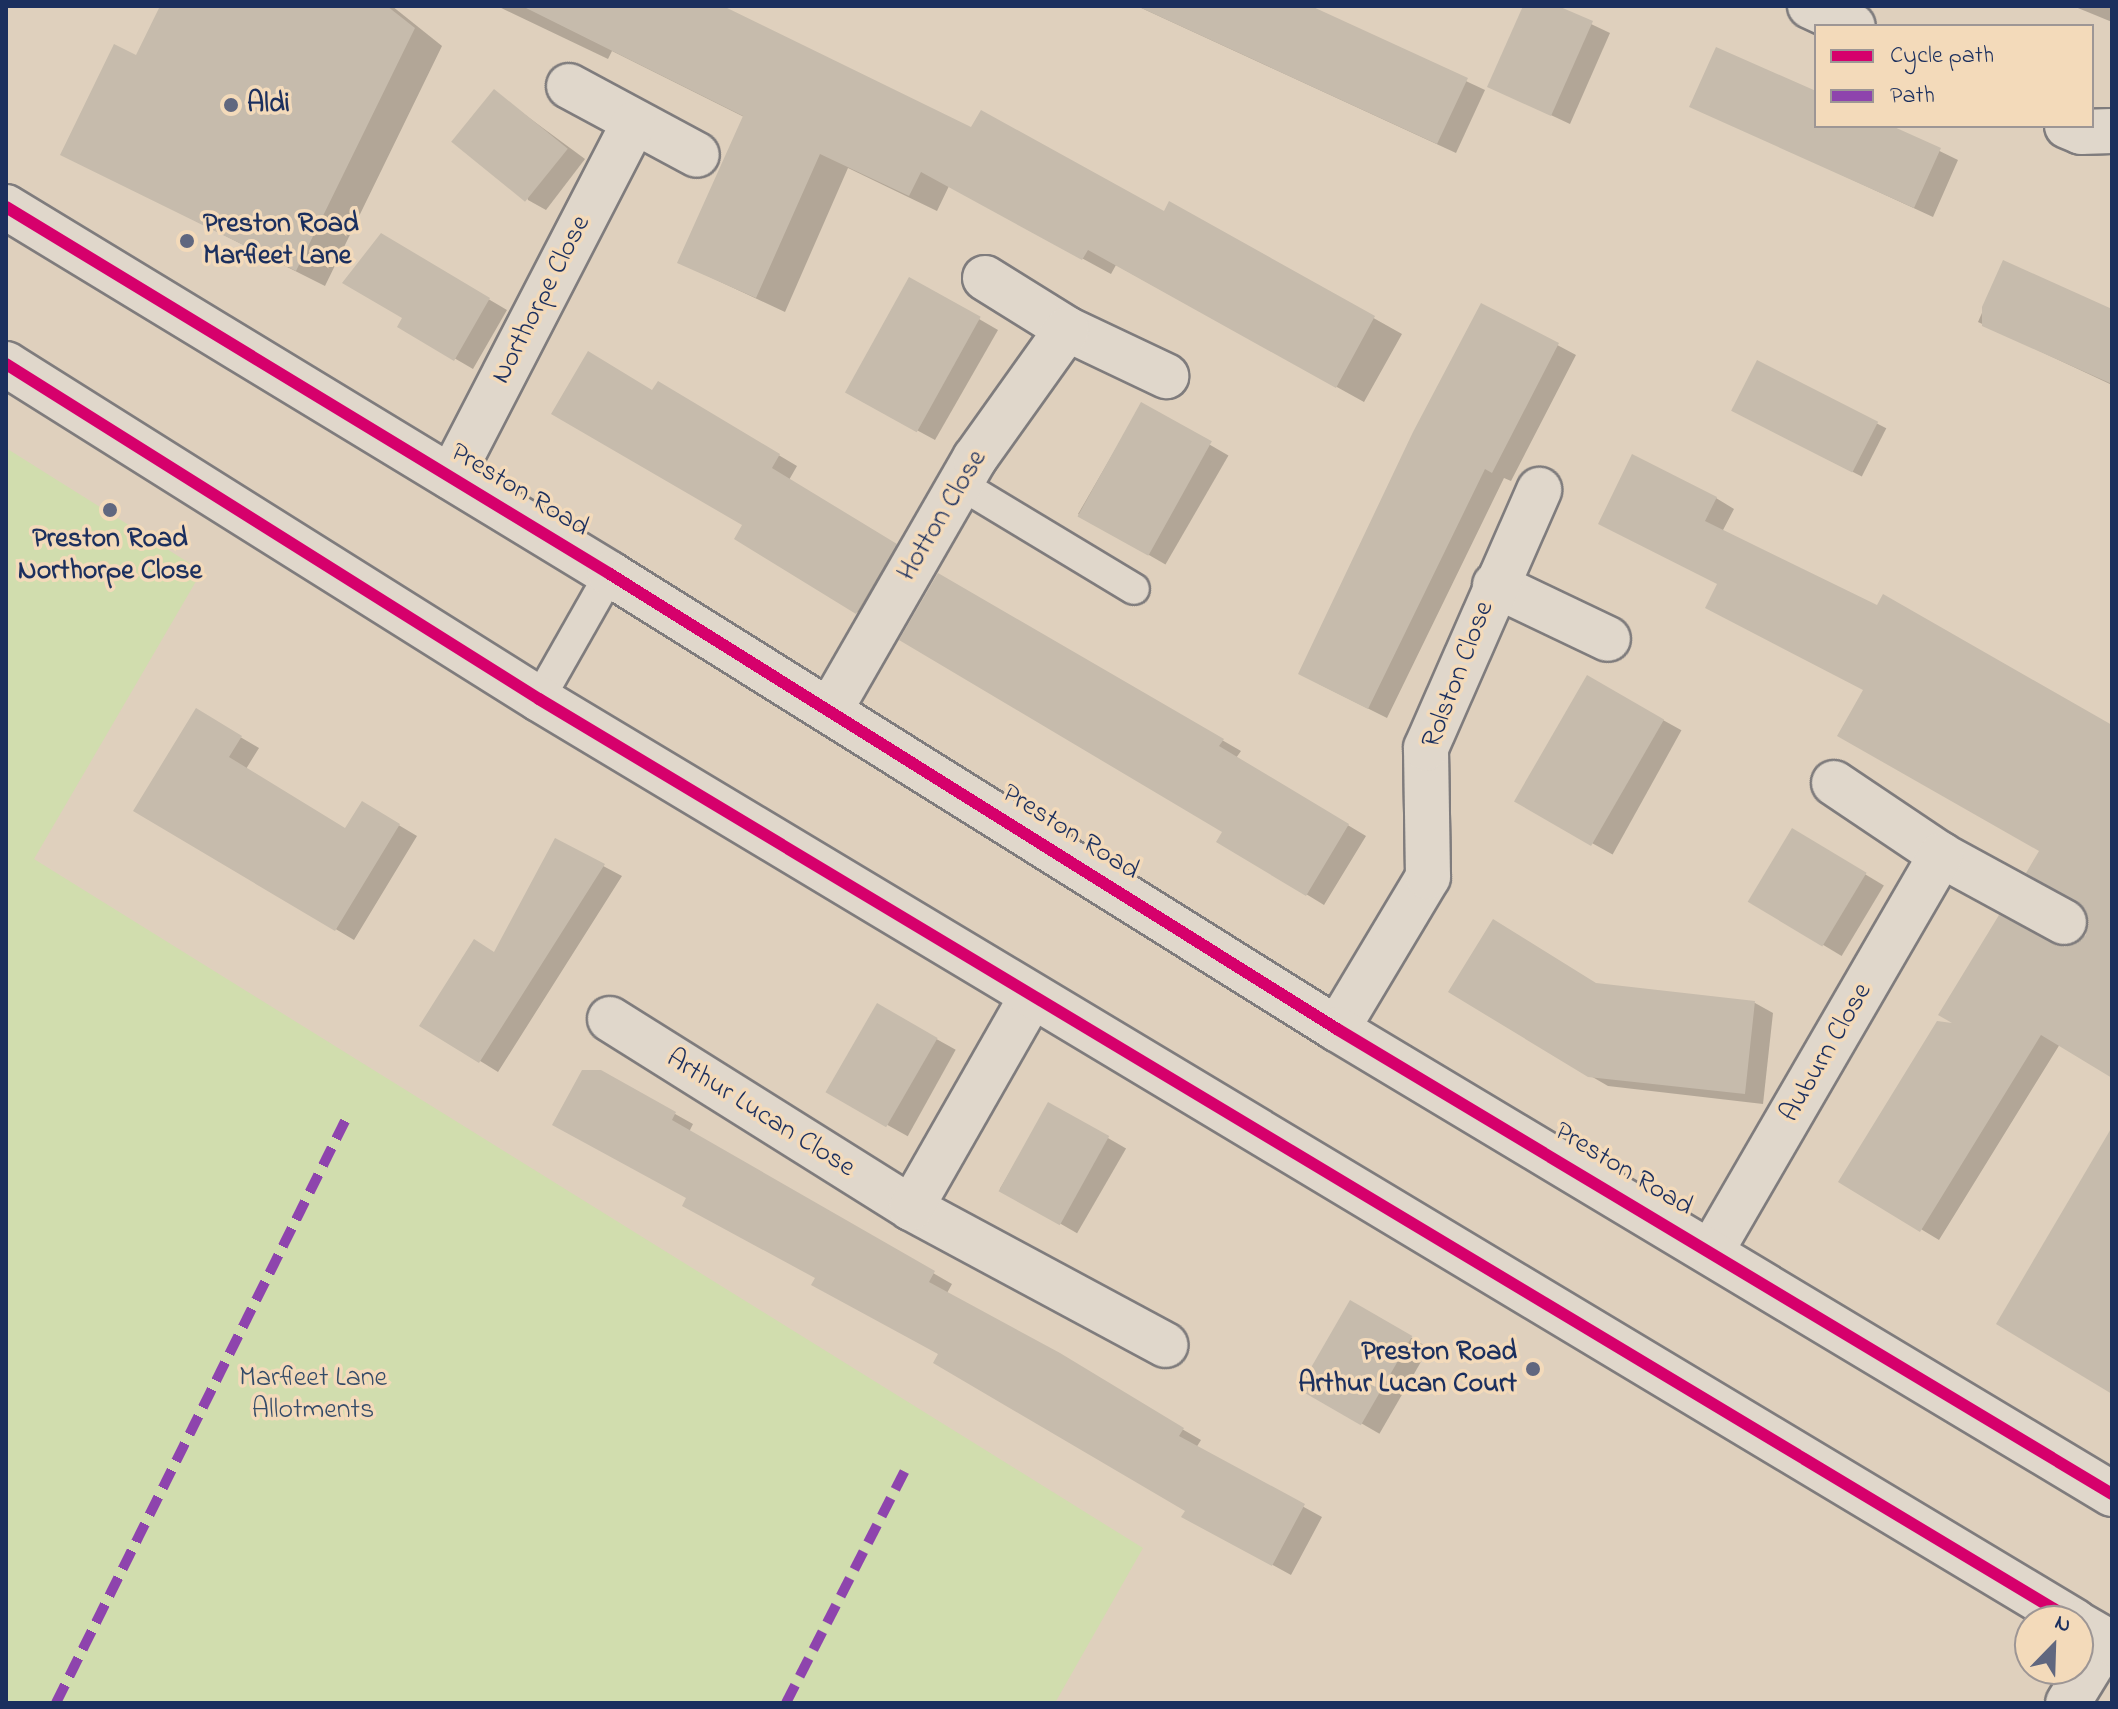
<!DOCTYPE html>
<style>
body{margin:0}
#map{position:relative;width:2118px;height:1709px;overflow:hidden;background:#dfd0bd;font-family:"Indie Flower",sans-serif}
div>[style]{position:absolute}
.green>*{inset:0;background:#d1ddae}
.shadow>*{inset:0;background:#0003;transform-origin:0 0}
.building>*{inset:0;background:#c6bbac;transform-origin:0 0}
.roads{filter:drop-shadow(2px 0 #7f7c7d) drop-shadow(-2px 0 #7f7c7d) drop-shadow(0 2px #7f7c7d) drop-shadow(0 -2px #7f7c7d)}
.lane>*{height:30px;margin:-15px;padding:0 15px;transform-origin:15px;border-radius:15px;background:#e0d7cb}
.street>*{height:44px;margin:-22px;padding:0 22px;transform-origin:22px;border-radius:22px;background:#e0d7cb}
.secondary>*{height:44px;margin:-22px;padding:0 22px;transform-origin:22px;border-radius:22px;background:#e0d7cb}
.quiet>*{height:10px;margin-top:-5px;transform-origin:0;background:repeating-linear-gradient(90deg,#8e44ad 0 20px,transparent 0 30px)}
.cycleway>*{height:12px;margin:-6px;padding:0 6px;transform-origin:6px;border-radius:6px;background:#d6006c}
.dots>*{width:22px;height:22px;translate:-50% -50%;box-sizing:border-box;border:4px solid #f3daba;border-radius:50%}
span{translate:-50% -50%;white-space:nowrap;text-align:center;line-height:1.15;-webkit-text-stroke:7px #f3daba;paint-order:stroke}
.poi-label{font-size:28px;color:#1b2f5e;font-weight:700}
.left{translate:0 -50%;text-align:left}
.right{translate:-100% -50%;text-align:right}
.street-label{font-size:28px;color:#1b2f5e}
.park-label{font-size:28px;color:#344b68}
.frame{position:absolute;inset:0;border:8px solid #1b2f5e;pointer-events:none}
.legend{position:absolute;left:1814px;top:24px;width:280px;height:104px;box-sizing:border-box;background:#f3daba;border:2px solid #9d9695;margin:0;padding:10px 14px;list-style:none;font-size:24px;color:#1b2f5e}
.legend li{display:flex;align-items:center;gap:16px;height:40px}
.legend b{width:40px;border:2px solid #9d9695}
.north{position:absolute;left:2014px;top:1605px;width:80px;height:80px;box-sizing:border-box;background:#f3daba;border:2px solid #9d9695;border-radius:50%;rotate:23deg;font-size:22px;font-weight:700;line-height:32px;text-align:center;color:#1b2f5e}
.north::after{content:'';display:block;margin:auto;width:28px;height:36px;background:#60677f;clip-path:polygon(50% 0,100% 100%,50% 72%,0 100%)}
</style>
<div id="map">
<div class="green">
<div style="clip-path:polygon(6px 448px,202px 571px,34px 859px,1143px 1548px,1055px 1703px,6px 1703px)"></div>
</div>
<div class="shadow">
<div style="clip-path:polygon(163px 6px,392px 6px,442px 46px,325px 286px,62px 154px,137px 58px)"></div>
<div style="clip-path:polygon(497px 6px,717px 6px,972px 130px,1164px 214px,1170px 204px,1402px 334px,1364px 402px,1116px 265px,1111px 274px,949px 186px,937px 211px,848px 168px,785px 312px,680px 263px,744px 117px,612px 51px,608px 59px)"></div>
<div style="clip-path:polygon(1137px 6px,1306px 6px,1485px 90px,1456px 153px)"></div>
<div style="clip-path:polygon(1525px 6px,1553px 6px,1610px 33px,1570px 124px,1489px 86px)"></div>
<div style="clip-path:polygon(2073px 6px,2112px 6px,2112px 22px)"></div>
<div style="clip-path:polygon(494px 92px,585px 159px,546px 210px,528px 200px)"></div>
<div style="clip-path:polygon(1816px 94px,1816px 126px,1888px 126px,1958px 160px,1933px 217px,1692px 106px)"></div>
<div style="clip-path:polygon(381px 236px,507px 310px,473px 369px,399px 326px,405px 317px)"></div>
<div style="clip-path:polygon(2004px 263px,2112px 311px,2112px 385px,1978px 322px)"></div>
<div style="clip-path:polygon(910px 279px,998px 330px,935px 440px,865px 402px)"></div>
<div style="clip-path:polygon(1482px 305px,1576px 355px,1511px 481px,1504px 478px,1387px 718px,1319px 684px)"></div>
<div style="left:1758px;top:363px;width:144px;height:54px;rotate:27deg"></div>
<div style="clip-path:polygon(658px 384px,797px 466px,789px 480px,913px 556px,875px 623px,736px 538px,745px 524px,653px 392px)"></div>
<div style="left:1141px;top:405px;width:101px;height:126px;rotate:30deg"></div>
<div style="clip-path:polygon(1716px 498px,1734px 509px,1722px 532px,2112px 727px,2112px 1075px,2060px 1044px,1939px 1240px,1841px 1181px,1961px 1026px,2088px 936px,2088px 909px,2042px 850px,1865px 690px,1719px 584px,1618px 533px)"></div>
<div style="clip-path:polygon(938px 576px,1241px 751px,1236px 758px,1366px 836px,1324px 905px,1219px 841px,1225px 832px)"></div>
<div style="left:1587px;top:678px;width:108px;height:142px;rotate:29deg"></div>
<div style="clip-path:polygon(196px 711px,259px 748px,246px 769px,346px 830px,380px 814px,417px 836px,354px 940px,136px 810px)"></div>
<div style="left:1793px;top:831px;width:106px;height:82px;rotate:31deg"></div>
<div style="clip-path:polygon(556px 841px,622px 876px,498px 1072px,422px 1025px,495px 954px)"></div>
<div style="clip-path:polygon(1597px 985px,1755px 1003px,1773px 1013px,1763px 1104px,1608px 1086px,1589px 1075px)"></div>
<div style="left:877px;top:1006px;width:90px;height:99px;rotate:29deg"></div>
<div style="clip-path:polygon(600px 1072px,693px 1124px,689px 1132px,952px 1284px,947px 1293px,1201px 1440px,1196px 1448px,1322px 1517px,1291px 1575px,1202px 1526px,1187px 1510px,689px 1197px)"></div>
<div style="left:1049px;top:1104px;width:89px;height:98px;rotate:30deg"></div>
<div style="left:1351px;top:1303px;width:90px;height:99px;rotate:30deg"></div>
</div>
<div class="building">
<div style="clip-path:polygon(160px 6px,387px 6px,415px 28px,296px 271px,60px 155px,114px 44px,136px 55px)"></div>
<div style="clip-path:polygon(522px 6px,723px 6px,971px 127px,981px 110px,1164px 211px,1169px 201px,1375px 316px,1336px 388px,1088px 250px,1082px 260px,921px 172px,909px 196px,820px 154px,756px 298px,677px 263px,743px 116px)"></div>
<div style="clip-path:polygon(1137px 6px,1311px 6px,1468px 78px,1437px 144px)"></div>
<div style="clip-path:polygon(1523px 6px,1558px 6px,1593px 21px,1551px 116px,1487px 87px)"></div>
<div style="clip-path:polygon(1716px 47px,1816px 91px,1816px 126px,1892px 126px,1941px 148px,1914px 208px,1689px 107px)"></div>
<div style="left:494px;top:89px;width:95px;height:68px;rotate:39deg"></div>
<div style="clip-path:polygon(381px 233px,490px 298px,454px 361px,397px 327px,402px 318px,342px 283px)"></div>
<div style="clip-path:polygon(2003px 260px,2112px 309px,2112px 384px,1982px 326px,1982px 307px)"></div>
<div style="left:909px;top:277px;width:82px;height:132px;rotate:29deg"></div>
<div style="clip-path:polygon(1481px 303px,1559px 343px,1492px 473px,1485px 469px,1368px 709px,1298px 674px,1413px 432px)"></div>
<div style="clip-path:polygon(588px 351px,652px 390px,658px 381px,780px 454px,772px 468px,897px 544px,856px 614px,734px 539px,742px 525px,551px 414px)"></div>
<div style="left:1757px;top:360px;width:136px;height:57px;rotate:27deg"></div>
<div style="left:1141px;top:402px;width:81px;height:131px;rotate:29deg"></div>
<div style="clip-path:polygon(1632px 454px,1717px 497px,1705px 521px,1877px 605px,1883px 594px,2112px 725px,2112px 1078px,2041px 1035px,1920px 1232px,1838px 1182px,1937px 1021px,1952px 1023px,1938px 1015px,1999px 915px,2065px 947px,2086px 935px,2086px 910px,2026px 873px,2039px 851px,1837px 736px,1863px 690px,1705px 608px,1717px 584px,1598px 524px)"></div>
<div style="clip-path:polygon(938px 573px,1224px 739px,1219px 746px,1349px 824px,1306px 896px,1216px 842px,1222px 832px,899px 640px)"></div>
<div style="left:1587px;top:675px;width:89px;height:146px;rotate:30deg"></div>
<div style="clip-path:polygon(196px 708px,242px 736px,229px 757px,345px 828px,362px 801px,400px 824px,335px 931px,133px 811px)"></div>
<div style="left:1792px;top:828px;width:87px;height:86px;rotate:31deg"></div>
<div style="clip-path:polygon(555px 838px,605px 864px,479px 1063px,419px 1026px,474px 939px,494px 952px)"></div>
<div style="clip-path:polygon(1493px 919px,1596px 983px,1755px 1001px,1745px 1094px,1588px 1077px,1448px 992px)"></div>
<div style="left:877px;top:1003px;width:70px;height:103px;rotate:30deg"></div>
<div style="clip-path:polygon(582px 1070px,601px 1070px,676px 1112px,672px 1120px,935px 1271px,929px 1282px,1060px 1353px,1184px 1428px,1179px 1436px,1305px 1504px,1272px 1566px,1181px 1517px,1185px 1511px,933px 1363px,938px 1354px,811px 1285px,815px 1278px,682px 1206px,686px 1198px,552px 1125px)"></div>
<div style="left:1048px;top:1102px;width:70px;height:102px;rotate:29deg"></div>
<div style="clip-path:polygon(2112px 1127px,2112px 1394px,1996px 1324px)"></div>
<div style="left:1350px;top:1300px;width:72px;height:103px;rotate:30deg"></div>
</div>
<div class="roads">
<div class="lane">
<div style="left:960px;top:484px;width:203px;rotate:31.1deg"></div>
<div style="left:539px;top:699px;width:144px;rotate:-60.4deg"></div>
</div>
<div class="street">
<div style="left:1810px;top:6px;width:47px;rotate:24.9deg"></div>
<div style="left:569px;top:86px;width:145px;rotate:28.3deg"></div>
<div style="left:2067px;top:126px;width:15px;rotate:23deg"></div>
<div style="left:2081px;top:132px;width:31px;rotate:-2deg"></div>
<div style="left:985px;top:278px;width:97px;rotate:31.9deg"></div>
<div style="left:1067px;top:329px;width:110px;rotate:25.4deg"></div>
<div style="left:451px;top:477px;width:397px;rotate:-62.7deg"></div>
<div style="left:1495px;top:585px;width:125px;rotate:25.5deg"></div>
<div style="left:830px;top:710px;width:291px;rotate:-60.1deg"></div>
<div style="left:975px;top:458px;width:158px;rotate:-54.5deg"></div>
<div style="left:1834px;top:783px;width:129px;rotate:33.9deg"></div>
<div style="left:1941px;top:855px;width:140px;rotate:28.6deg"></div>
<div style="left:610px;top:1019px;width:355px;rotate:32.1deg"></div>
<div style="left:911px;top:1208px;width:289px;rotate:28.3deg"></div>
<div style="left:1337px;top:1029px;width:177px;rotate:-59.1deg"></div>
<div style="left:1428px;top:877px;width:129px;rotate:-90.9deg"></div>
<div style="left:1426px;top:748px;width:282px;rotate:-66.3deg"></div>
<div style="left:911px;top:1208px;width:244px;rotate:-60.3deg"></div>
<div style="left:1712px;top:1250px;width:457px;rotate:-59.9deg"></div>
<div style="left:2068px;top:1703px;width:73px;rotate:-58.5deg"></div>
</div>
<div class="secondary">
<div style="left:6px;top:207px;width:707px;rotate:31.28deg"></div>
<div style="left:610px;top:574px;width:858px;rotate:32.04deg"></div>
<div style="left:1337px;top:1029px;width:904px;rotate:30.96deg"></div>
<div style="left:6px;top:364px;width:630px;rotate:32.15deg"></div>
<div style="left:539px;top:699px;width:1791px;rotate:30.99deg"></div>
<div style="left:2078px;top:1624px;width:39px;rotate:30deg"></div>
</div>
</div>
<div class="quiet">
<div style="left:56px;top:1703px;width:650px;rotate:-63.59deg"></div>
<div style="left:786px;top:1703px;width:267px;rotate:-62.9deg"></div>
</div>
<div class="cycleway">
<div style="left:6px;top:207px;width:707px;rotate:31.28deg"></div>
<div style="left:610px;top:574px;width:858px;rotate:32.04deg"></div>
<div style="left:1337px;top:1029px;width:904px;rotate:30.96deg"></div>
<div style="left:6px;top:364px;width:630px;rotate:32.15deg"></div>
<div style="left:539px;top:699px;width:1791px;rotate:30.99deg"></div>
</div>
<div class="dots">
<div style="left:231px;top:105px;background:#60677f"></div>
<div style="left:187px;top:241px;background:#60677f"></div>
<div style="left:110px;top:510px;background:#60677f"></div>
<div style="left:1533px;top:1369px;background:#60677f"></div>
</div>
<div class="poi-label">
<span class="left" style="left:247px;top:105px">Aldi</span>
<span class="left" style="left:203px;top:241px">Preston Road<br>Marfleet Lane</span>
<span style="left:110px;top:556px">Preston Road<br>Northorpe Close</span>
<span class="right" style="left:1517px;top:1369px">Preston Road<br>Arthur Lucan Court</span>
</div>
<div class="street-label">
<span style="left:542px;top:300px;rotate:-63deg">Northorpe Close</span>
<span style="left:519px;top:491px;rotate:31deg">Preston Road</span>
<span style="left:943px;top:516px;rotate:-59deg">Hotton Close</span>
<span style="left:1459px;top:675px;rotate:-69deg">Rolston Close</span>
<span style="left:1070px;top:833px;rotate:32deg">Preston Road</span>
<span style="left:1827px;top:1053px;rotate:-60deg">Auburn Close</span>
<span style="left:760px;top:1114px;rotate:32deg">Arthur Lucan Close</span>
<span style="left:1623px;top:1170px;rotate:31deg">Preston Road</span>
</div>
<div class="park-label">
<span style="left:313px;top:1395px">Marfleet Lane<br>Allotments</span>
</div>
<div class="frame"></div>
<ul class="legend">
<li><b style="height:10px;background:#d6006c"></b>Cycle path</li>
<li><b style="height:10px;background:#8e44ad"></b>Path</li>
</ul>
<div class="north">N</div>
</div>
